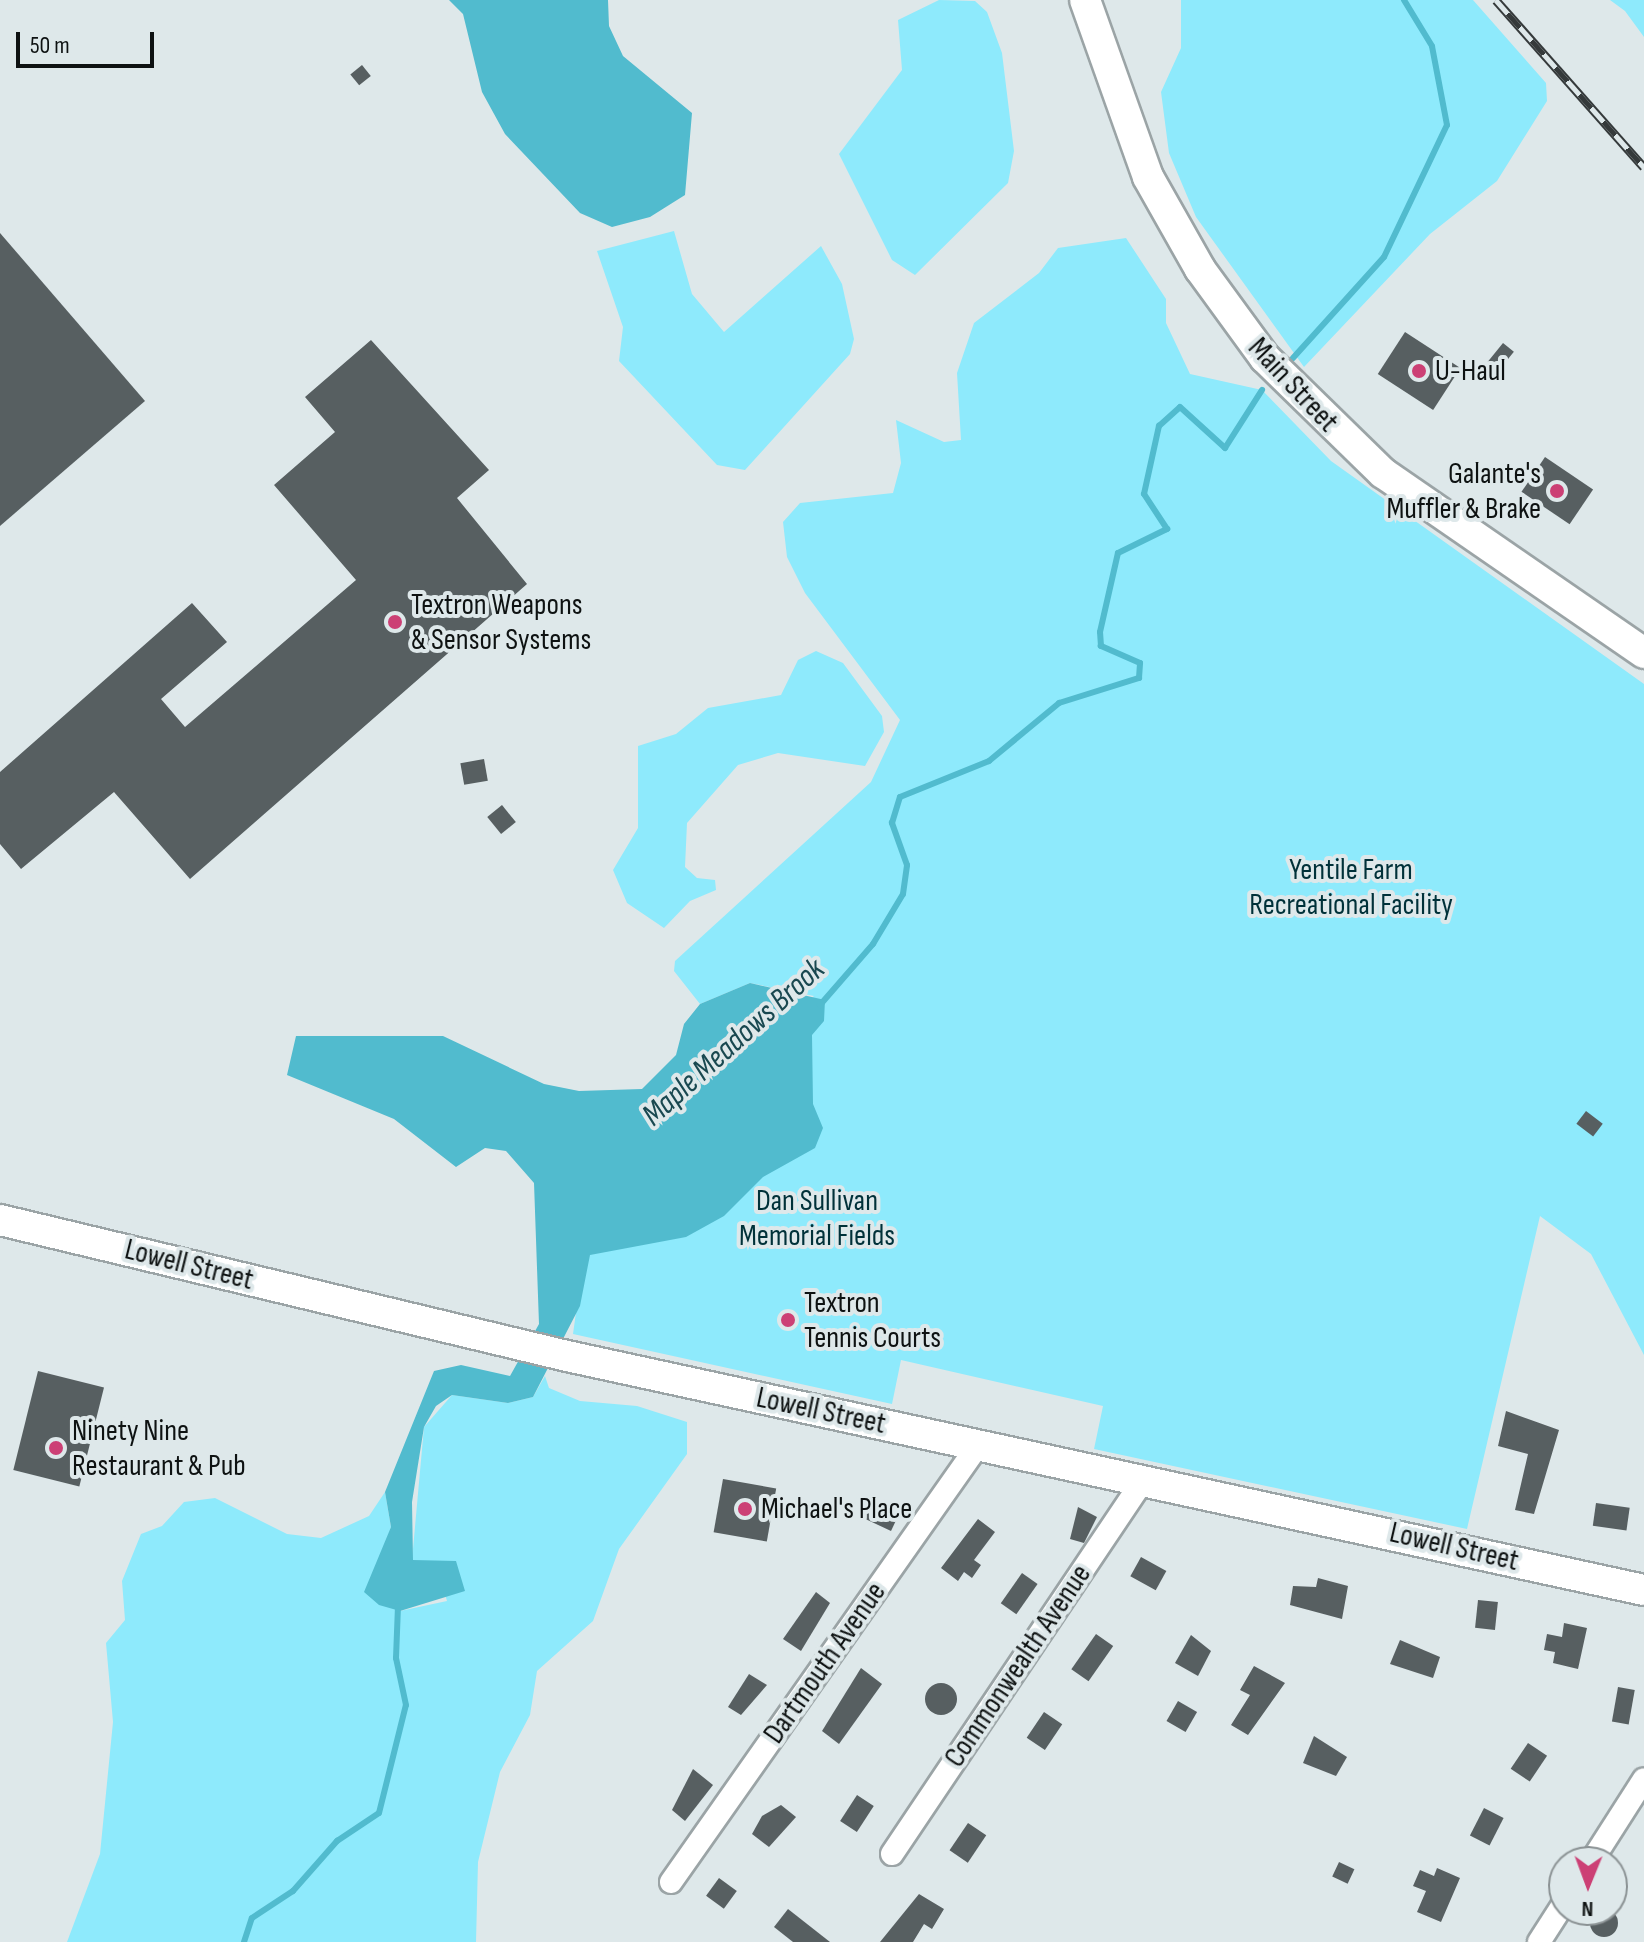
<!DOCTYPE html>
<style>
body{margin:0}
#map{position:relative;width:1644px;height:1942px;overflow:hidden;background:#dee8ea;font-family:"Sofia Sans Condensed",sans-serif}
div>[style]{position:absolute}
.green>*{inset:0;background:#8eeafc}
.water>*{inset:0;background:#51bbce}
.stream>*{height:6px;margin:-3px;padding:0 3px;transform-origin:3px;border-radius:3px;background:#51bbce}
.building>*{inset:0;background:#575f61;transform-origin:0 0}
.round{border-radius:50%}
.roads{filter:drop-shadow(2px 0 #9ba4a6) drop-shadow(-2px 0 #9ba4a6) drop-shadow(0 2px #9ba4a6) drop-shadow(0 -2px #9ba4a6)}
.minor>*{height:22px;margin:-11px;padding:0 11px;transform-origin:11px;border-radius:11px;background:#fff}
.secondary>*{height:30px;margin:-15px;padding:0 15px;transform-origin:15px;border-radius:15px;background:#fff}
.rail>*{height:9px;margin-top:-4.5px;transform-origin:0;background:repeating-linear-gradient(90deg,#dee8ea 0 18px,#353a3b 0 36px);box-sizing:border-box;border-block:2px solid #353a3b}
.dots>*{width:22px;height:22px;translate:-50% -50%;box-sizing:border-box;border:4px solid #dee8ea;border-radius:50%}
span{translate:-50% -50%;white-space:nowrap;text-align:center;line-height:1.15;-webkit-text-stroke:8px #dee8ea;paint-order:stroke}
.poi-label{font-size:30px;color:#0e1212}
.left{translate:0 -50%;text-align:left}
.right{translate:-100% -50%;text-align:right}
.street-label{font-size:30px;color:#0e1212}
.park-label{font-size:30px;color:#003139}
.water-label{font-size:32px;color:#194850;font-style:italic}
.north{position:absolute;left:1548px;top:1846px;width:80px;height:80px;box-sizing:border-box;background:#dee8ea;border:2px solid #8b9294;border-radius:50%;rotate:181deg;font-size:22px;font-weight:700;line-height:32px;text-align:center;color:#0e1212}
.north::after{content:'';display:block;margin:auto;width:28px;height:36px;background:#cc4075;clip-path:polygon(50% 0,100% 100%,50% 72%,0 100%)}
.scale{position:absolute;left:16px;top:32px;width:138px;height:36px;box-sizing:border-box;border:4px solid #0e1212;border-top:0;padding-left:10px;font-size:24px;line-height:28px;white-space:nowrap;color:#0e1212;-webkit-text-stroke:6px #dee8ea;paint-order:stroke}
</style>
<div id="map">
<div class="green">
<div style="clip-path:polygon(939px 0,975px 1px,987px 12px,1002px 53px,1014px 151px,1008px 183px,915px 275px,892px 260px,839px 154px,902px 70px,898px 20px)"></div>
<div style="clip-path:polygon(1181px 0,1473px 0,1546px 83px,1547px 101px,1497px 181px,1430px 234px,1304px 367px,1196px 217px,1169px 153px,1161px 92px,1181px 48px)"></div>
<div style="clip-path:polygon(1610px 0,1644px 0,1644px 37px,1625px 11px)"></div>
<div style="clip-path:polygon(674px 231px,692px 294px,724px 332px,821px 246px,842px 284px,854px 339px,850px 354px,745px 470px,717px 465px,619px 361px,623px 327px,597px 251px)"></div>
<div style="clip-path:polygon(1126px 238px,1166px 299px,1166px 323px,1190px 374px,1262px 390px,1331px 461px,1644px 684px,1644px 1355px,1591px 1254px,1540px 1216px,1467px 1529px,1094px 1449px,1103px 1406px,901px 1360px,892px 1404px,573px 1334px,594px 1184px,814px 996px,750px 983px,700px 1004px,674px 971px,675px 961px,871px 782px,900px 720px,805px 593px,787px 557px,783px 522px,800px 503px,893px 493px,901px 463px,896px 420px,944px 442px,961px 440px,957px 373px,974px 323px,1039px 273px,1058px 248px)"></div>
<div style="clip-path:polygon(816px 651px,843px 663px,882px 716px,884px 732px,865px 766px,778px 753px,738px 765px,687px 823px,685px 867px,697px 878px,715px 880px,716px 890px,690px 901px,664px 928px,627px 903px,613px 870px,638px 828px,638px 746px,676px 734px,708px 708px,781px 695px,798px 660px)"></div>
<div style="clip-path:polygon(545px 1376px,549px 1388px,580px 1401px,637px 1406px,687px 1422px,687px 1454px,619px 1549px,593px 1621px,537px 1671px,530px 1715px,500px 1772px,478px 1862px,476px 1942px,67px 1942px,100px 1854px,113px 1722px,106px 1643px,125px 1620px,122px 1581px,141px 1534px,162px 1526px,184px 1502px,215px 1498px,287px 1534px,321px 1538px,369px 1516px,385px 1492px,391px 1527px,383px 1552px,400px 1611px,447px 1601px,436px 1564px,412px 1560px,424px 1427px,452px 1395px,508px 1403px,533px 1397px)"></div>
</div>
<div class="water">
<div style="clip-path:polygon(449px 0,608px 0,609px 26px,623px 56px,692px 113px,685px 195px,650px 217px,612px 227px,580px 213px,505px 134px,482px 92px,463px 14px)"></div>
<div style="clip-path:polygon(750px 983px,825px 1000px,824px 1021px,812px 1035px,813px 1104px,823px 1128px,815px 1148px,763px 1177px,724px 1216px,686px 1237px,590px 1255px,580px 1306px,533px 1397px,508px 1403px,452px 1395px,436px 1406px,424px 1427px,412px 1502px,413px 1560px,456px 1561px,465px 1591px,400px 1611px,379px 1605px,364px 1592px,391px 1527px,385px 1492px,434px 1371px,461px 1365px,510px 1376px,539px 1324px,534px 1183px,506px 1151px,485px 1148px,456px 1167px,394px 1119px,287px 1075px,296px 1036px,443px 1036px,544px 1084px,579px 1091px,642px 1089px,676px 1055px,684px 1024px,700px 1004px)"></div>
</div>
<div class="stream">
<div style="left:1293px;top:358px;width:136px;rotate:-48deg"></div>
<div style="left:1384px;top:257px;width:146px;rotate:-64.5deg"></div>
<div style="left:1447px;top:125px;width:80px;rotate:-100.8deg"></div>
<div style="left:1432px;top:46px;width:54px;rotate:-121.3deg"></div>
<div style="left:820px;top:1005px;width:81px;rotate:-49deg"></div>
<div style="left:873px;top:944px;width:58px;rotate:-59deg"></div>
<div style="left:903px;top:894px;width:29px;rotate:-82deg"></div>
<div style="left:907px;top:865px;width:45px;rotate:-109.7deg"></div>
<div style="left:892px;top:823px;width:27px;rotate:-73deg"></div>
<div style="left:900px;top:797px;width:96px;rotate:-22deg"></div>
<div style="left:989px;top:761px;width:91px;rotate:-39.6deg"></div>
<div style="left:1059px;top:703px;width:84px;rotate:-17.4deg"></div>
<div style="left:1139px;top:678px;width:15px;rotate:-86deg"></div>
<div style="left:1140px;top:663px;width:43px;rotate:-156.4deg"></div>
<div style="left:1101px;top:646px;width:14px;rotate:-94deg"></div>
<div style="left:1100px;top:632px;width:81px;rotate:-77.2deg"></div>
<div style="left:1118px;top:553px;width:55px;rotate:-26.1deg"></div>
<div style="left:1167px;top:529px;width:42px;rotate:-123.3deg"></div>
<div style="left:1144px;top:494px;width:70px;rotate:-77.6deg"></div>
<div style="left:1159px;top:426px;width:28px;rotate:-42deg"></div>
<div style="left:1180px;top:407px;width:61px;rotate:42.3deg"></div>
<div style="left:1225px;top:448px;width:69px;rotate:-57.5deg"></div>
<div style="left:244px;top:1942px;width:25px;rotate:-72deg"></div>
<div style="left:252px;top:1918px;width:49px;rotate:-33.4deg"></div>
<div style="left:293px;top:1891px;width:67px;rotate:-48.7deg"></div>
<div style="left:337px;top:1841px;width:50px;rotate:-33.7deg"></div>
<div style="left:379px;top:1813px;width:111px;rotate:-76deg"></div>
<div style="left:406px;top:1705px;width:48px;rotate:-102deg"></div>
<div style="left:396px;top:1658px;width:52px;rotate:-87.8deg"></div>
</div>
<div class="building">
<div style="left:362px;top:65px;width:14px;height:15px;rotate:51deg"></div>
<div style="clip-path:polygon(0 233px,145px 401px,0 526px)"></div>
<div style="left:1405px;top:332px;width:66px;height:50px;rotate:33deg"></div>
<div style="clip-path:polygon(371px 340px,489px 470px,457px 498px,527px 584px,190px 879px,114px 792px,21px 869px,0 844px,0 772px,192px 603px,227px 642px,161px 699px,185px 727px,356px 580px,274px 485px,335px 432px,305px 397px)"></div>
<div style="left:1503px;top:343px;width:14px;height:32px;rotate:39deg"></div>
<div style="left:1545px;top:457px;width:58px;height:42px;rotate:34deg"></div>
<div style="left:484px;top:759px;width:22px;height:24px;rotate:80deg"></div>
<div style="left:502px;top:805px;width:22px;height:19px;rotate:51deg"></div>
<div style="left:1586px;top:1111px;width:21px;height:16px;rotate:37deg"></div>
<div style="left:38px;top:1371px;width:68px;height:102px;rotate:14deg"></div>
<div style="clip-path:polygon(1506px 1411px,1559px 1430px,1534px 1514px,1515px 1510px,1528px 1454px,1498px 1446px)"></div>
<div style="left:723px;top:1479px;width:54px;height:54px;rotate:10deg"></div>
<div style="left:870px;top:1498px;width:33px;height:21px;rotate:25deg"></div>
<div style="left:1596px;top:1503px;width:34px;height:23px;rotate:8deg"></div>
<div style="clip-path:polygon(1078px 1507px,1097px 1517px,1084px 1543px,1070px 1539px)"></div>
<div style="clip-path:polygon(978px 1519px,995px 1532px,974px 1560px,981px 1565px,972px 1578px,964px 1572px,958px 1581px,941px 1568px)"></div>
<div style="left:1141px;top:1557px;width:29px;height:22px;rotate:29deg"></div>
<div style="left:1022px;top:1573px;width:19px;height:37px;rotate:35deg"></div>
<div style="clip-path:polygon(1318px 1578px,1348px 1586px,1342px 1619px,1290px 1605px,1293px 1586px,1316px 1587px)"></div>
<div style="clip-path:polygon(816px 1592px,830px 1603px,801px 1651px,783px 1639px)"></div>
<div style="left:1478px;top:1600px;width:20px;height:28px;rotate:6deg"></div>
<div style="clip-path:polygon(1564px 1623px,1587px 1628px,1578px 1669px,1553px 1663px,1555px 1652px,1544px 1650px,1547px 1634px,1562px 1637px)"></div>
<div style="left:1096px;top:1634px;width:21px;height:43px;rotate:35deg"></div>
<div style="clip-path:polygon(1191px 1635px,1211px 1651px,1198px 1676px,1175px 1663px)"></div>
<div style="clip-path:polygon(1400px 1640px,1440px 1657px,1433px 1678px,1390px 1664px)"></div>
<div style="clip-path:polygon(1254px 1666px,1285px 1683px,1248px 1735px,1231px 1725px,1250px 1695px,1240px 1690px)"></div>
<div style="clip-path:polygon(861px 1668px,882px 1684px,839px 1744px,822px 1731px)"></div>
<div style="clip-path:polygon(749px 1674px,767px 1685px,741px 1715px,728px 1707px)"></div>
<div class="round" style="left:925px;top:1683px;width:32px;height:32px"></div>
<div style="left:1618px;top:1687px;width:17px;height:35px;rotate:10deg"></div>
<div style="left:1178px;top:1701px;width:22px;height:23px;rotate:30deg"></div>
<div style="left:1044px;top:1712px;width:22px;height:31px;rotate:34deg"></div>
<div style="clip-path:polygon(1314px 1736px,1347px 1757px,1336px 1776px,1303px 1763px)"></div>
<div style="left:1528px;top:1743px;width:23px;height:31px;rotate:34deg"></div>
<div style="clip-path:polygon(693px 1769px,713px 1785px,685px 1821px,672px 1810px)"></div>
<div style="left:857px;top:1795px;width:20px;height:31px;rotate:33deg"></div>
<div style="clip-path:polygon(781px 1805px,796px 1817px,769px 1847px,752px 1834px,762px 1816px)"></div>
<div style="left:1484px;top:1808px;width:22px;height:31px;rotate:27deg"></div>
<div style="left:968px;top:1823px;width:22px;height:33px;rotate:34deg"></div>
<div style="left:1339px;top:1862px;width:17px;height:16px;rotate:25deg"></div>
<div style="clip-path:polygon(1437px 1868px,1460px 1878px,1441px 1922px,1417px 1912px,1426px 1891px,1413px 1886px,1420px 1870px,1434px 1876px)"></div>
<div style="left:719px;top:1878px;width:22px;height:22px;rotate:36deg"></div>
<div style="clip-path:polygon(919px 1894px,944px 1909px,932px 1929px,924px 1924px,913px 1942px,880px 1942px)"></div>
<div style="clip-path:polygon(788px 1909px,830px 1942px,793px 1942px,774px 1927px)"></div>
<div class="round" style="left:1590px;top:1909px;width:28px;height:28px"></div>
</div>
<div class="roads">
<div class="minor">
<div style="left:892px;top:1854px;width:453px;rotate:-56.1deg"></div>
<div style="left:1591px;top:1862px;width:98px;rotate:-57.4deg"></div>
<div style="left:671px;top:1882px;width:535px;rotate:-54.89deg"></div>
<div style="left:1539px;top:1942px;width:46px;rotate:-57.3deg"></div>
</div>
<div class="secondary">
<div style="left:1085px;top:0;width:188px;rotate:70.4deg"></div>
<div style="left:1148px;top:177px;width:106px;rotate:60.5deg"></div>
<div style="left:1200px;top:269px;width:110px;rotate:53.9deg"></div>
<div style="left:1265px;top:358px;width:165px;rotate:44.3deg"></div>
<div style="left:1383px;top:473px;width:317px;rotate:34.6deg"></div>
<div style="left:0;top:1220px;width:583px;rotate:13.49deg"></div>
<div style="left:567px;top:1356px;width:1102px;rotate:12.26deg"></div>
</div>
</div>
<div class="rail">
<div style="left:1496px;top:0;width:223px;rotate:48.5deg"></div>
</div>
<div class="dots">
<div style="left:1419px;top:371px;background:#cc4075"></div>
<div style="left:1557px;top:491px;background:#cc4075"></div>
<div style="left:395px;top:622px;background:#cc4075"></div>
<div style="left:788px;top:1320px;background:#cc4075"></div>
<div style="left:56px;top:1448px;background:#cc4075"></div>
<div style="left:745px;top:1509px;background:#cc4075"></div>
</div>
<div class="poi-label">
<span class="left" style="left:1435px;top:371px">U-Haul</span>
<span class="right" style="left:1541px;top:491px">Galante's<br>Muffler &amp; Brake</span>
<span class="left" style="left:411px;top:622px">Textron Weapons<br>&amp; Sensor Systems</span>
<span class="left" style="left:804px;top:1320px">Textron<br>Tennis Courts</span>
<span class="left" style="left:72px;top:1448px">Ninety Nine<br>Restaurant &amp; Pub</span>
<span class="left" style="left:761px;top:1509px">Michael's Place</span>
</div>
<div class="street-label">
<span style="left:1293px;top:385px;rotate:47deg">Main Street</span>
<span style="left:189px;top:1265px;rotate:14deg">Lowell Street</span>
<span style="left:821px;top:1411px;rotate:12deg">Lowell Street</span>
<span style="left:1454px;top:1547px;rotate:13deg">Lowell Street</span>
<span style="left:825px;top:1663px;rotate:-55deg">Dartmouth Avenue</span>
<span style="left:1018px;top:1666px;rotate:-56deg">Commonwealth Avenue</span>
</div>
<div class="park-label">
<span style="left:1351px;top:887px">Yentile Farm<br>Recreational Facility</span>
<span style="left:817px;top:1218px">Dan Sullivan<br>Memorial Fields</span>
</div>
<div class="water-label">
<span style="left:734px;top:1043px;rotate:-42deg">Maple Meadows Brook</span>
</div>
<div class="north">N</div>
<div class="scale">50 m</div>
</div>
